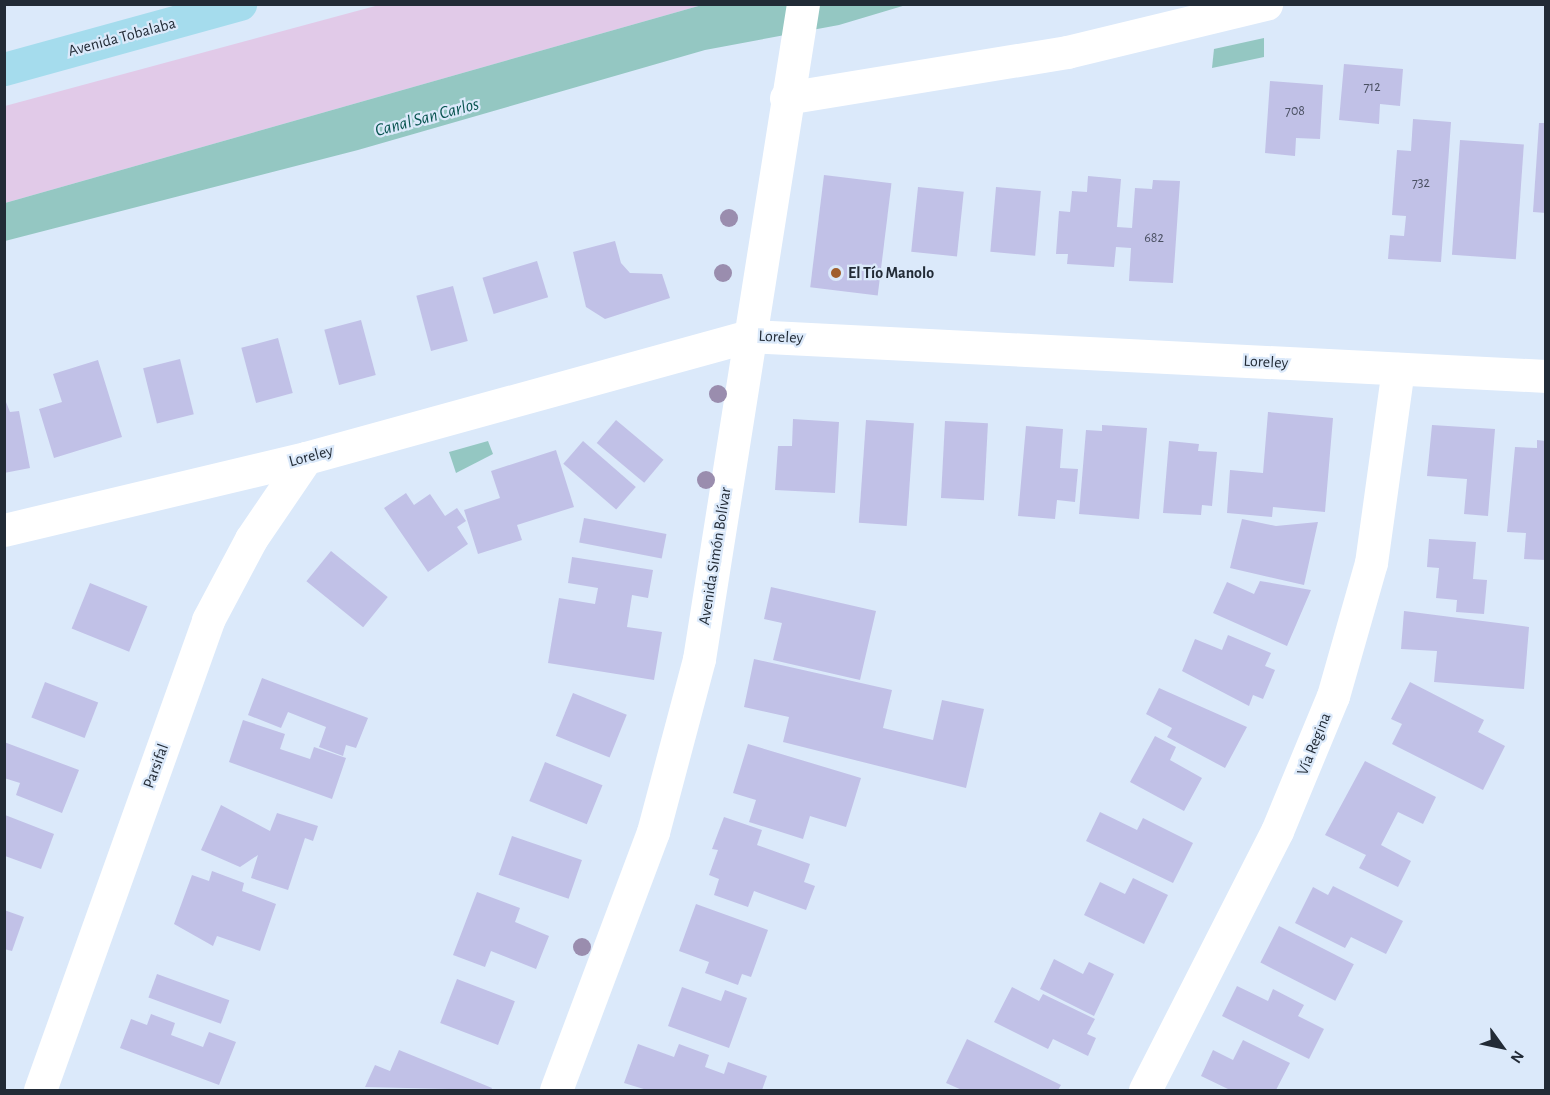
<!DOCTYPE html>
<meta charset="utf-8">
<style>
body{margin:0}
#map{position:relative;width:1550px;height:1095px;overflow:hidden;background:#dbe9fa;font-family:"Alegreya Sans",sans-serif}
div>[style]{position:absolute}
.green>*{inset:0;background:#e1cae8}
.water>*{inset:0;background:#94c7c2}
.building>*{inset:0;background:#c1c1e7;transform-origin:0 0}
.minor>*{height:33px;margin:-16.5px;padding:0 16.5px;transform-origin:16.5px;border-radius:16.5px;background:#fff}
.major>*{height:33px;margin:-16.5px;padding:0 16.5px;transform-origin:16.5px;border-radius:16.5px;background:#a5dced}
.trees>*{width:18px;height:18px;margin:-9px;border-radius:50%;background:#9a8dae}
.dots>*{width:16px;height:16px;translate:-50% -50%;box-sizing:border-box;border:3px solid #dbe9fa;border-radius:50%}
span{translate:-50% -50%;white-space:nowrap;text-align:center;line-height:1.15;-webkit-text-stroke:4.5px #dbe9fa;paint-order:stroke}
.number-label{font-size:14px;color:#4a5062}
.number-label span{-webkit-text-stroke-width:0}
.street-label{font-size:16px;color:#222b36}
.poi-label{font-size:16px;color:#222b36;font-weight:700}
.left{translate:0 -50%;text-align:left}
.water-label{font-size:18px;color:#095450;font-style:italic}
.frame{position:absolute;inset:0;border:6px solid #222b36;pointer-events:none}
.north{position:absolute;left:1472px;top:1017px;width:60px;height:60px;-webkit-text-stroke:4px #dbe9fa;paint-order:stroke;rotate:123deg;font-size:16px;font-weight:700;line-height:24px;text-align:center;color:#222b36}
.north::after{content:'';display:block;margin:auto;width:21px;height:27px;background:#222b36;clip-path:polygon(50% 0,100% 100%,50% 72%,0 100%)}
</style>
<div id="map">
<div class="green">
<div style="clip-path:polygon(379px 5px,702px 5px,5px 203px,5px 106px)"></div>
</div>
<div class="water">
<div style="clip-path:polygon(702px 5px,906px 5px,839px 25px,705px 50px,358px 150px,5px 241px,5px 203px)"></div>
<div style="clip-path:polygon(1264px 38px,1264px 57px,1212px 68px,1214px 49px)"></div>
<div style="clip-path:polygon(488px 441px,493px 454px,456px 473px,449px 452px)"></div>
</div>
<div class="building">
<div style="clip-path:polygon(1344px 64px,1403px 69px,1400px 106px,1380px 104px,1379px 124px,1339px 120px)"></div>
<div style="clip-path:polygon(1270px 81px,1323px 85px,1320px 139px,1296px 138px,1295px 156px,1265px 153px)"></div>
<div style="clip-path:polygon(1413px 119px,1451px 122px,1441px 262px,1388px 259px,1390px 235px,1404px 236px,1406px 216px,1392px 215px,1397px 150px,1411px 151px)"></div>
<div style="clip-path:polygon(1539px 123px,1546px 123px,1546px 213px,1533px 212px)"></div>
<div style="left:1460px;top:140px;width:64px;height:115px;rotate:4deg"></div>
<div style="left:824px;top:175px;width:68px;height:113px;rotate:7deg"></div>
<div style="clip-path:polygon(1088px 176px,1121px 179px,1117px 227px,1132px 228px,1135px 188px,1152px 189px,1153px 180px,1180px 181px,1173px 283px,1129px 281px,1131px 248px,1116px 247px,1114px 267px,1067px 264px,1068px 254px,1056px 254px,1059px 211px,1070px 212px,1072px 191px,1087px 192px)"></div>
<div style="left:918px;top:187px;width:46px;height:65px;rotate:6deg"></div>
<div style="left:996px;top:187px;width:45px;height:65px;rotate:5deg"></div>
<div style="clip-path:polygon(615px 241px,621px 263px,630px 273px,662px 274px,670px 298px,605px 319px,586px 307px,573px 252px)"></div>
<div style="left:537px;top:261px;width:38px;height:57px;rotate:73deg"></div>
<div style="left:453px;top:286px;width:57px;height:38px;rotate:75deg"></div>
<div style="left:361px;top:320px;width:57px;height:38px;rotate:75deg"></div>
<div style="left:278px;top:338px;width:57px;height:38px;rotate:75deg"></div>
<div style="left:180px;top:359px;width:57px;height:38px;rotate:76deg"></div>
<div style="clip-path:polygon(98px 360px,122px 437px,54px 458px,39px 409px,62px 402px,53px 374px)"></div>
<div style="clip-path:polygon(4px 397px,10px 412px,19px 411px,30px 468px,4px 473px)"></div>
<div style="clip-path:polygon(1268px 412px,1333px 418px,1325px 512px,1273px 507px,1272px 517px,1227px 513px,1230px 470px,1263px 473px)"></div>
<div style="clip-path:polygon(793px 419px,839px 422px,835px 493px,775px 490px,778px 446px,792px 446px)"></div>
<div style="left:616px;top:420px;width:62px;height:30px;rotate:40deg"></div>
<div style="left:866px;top:420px;width:48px;height:103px;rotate:4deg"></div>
<div style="left:945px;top:421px;width:43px;height:77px;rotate:3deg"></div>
<div style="clip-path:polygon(1102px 425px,1147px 428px,1139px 519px,1079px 514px,1086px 430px,1102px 431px)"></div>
<div style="clip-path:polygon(1432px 425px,1495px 429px,1488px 516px,1464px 514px,1467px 479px,1427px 476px)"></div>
<div style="clip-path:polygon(1026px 426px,1063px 429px,1060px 468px,1078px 469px,1075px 502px,1057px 500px,1055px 519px,1018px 516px)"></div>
<div style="clip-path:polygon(1537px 440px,1546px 441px,1546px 560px,1524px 559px,1526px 533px,1507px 532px,1515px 447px,1537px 448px)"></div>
<div style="left:583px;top:441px;width:70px;height:30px;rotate:41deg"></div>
<div style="clip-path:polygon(1169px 441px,1199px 444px,1198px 451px,1217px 452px,1212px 506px,1202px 505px,1201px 515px,1163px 513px)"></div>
<div style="clip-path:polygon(556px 450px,574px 507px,517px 525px,522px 540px,478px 554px,464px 510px,500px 498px,491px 471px)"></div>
<div style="clip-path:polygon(406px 493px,414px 505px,430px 494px,445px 516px,457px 508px,466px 521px,457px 527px,468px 544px,428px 572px,384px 508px)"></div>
<div style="left:584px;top:518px;width:84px;height:25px;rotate:11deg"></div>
<div style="clip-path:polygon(1242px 519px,1276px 526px,1318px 522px,1304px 585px,1230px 568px)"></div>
<div style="clip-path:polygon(1429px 539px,1476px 542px,1473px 579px,1487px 580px,1484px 614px,1456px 612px,1457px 600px,1436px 598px,1439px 568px,1427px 567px)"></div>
<div style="left:331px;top:551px;width:73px;height:39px;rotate:39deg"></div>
<div style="clip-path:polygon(572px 557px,653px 570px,648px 598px,632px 595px,627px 627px,662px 632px,654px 680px,548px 663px,559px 598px,595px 604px,598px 588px,568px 583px)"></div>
<div style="clip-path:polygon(1260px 581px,1311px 590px,1287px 646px,1213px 613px,1227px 582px,1254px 594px)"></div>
<div style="left:90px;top:583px;width:62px;height:49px;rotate:22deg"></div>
<div style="clip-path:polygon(771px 587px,876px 611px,860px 680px,773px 660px,782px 623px,764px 619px)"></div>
<div style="clip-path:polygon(1404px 611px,1529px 627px,1524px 689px,1434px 682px,1437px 651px,1401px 649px)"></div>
<div style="clip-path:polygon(1228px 635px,1271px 653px,1265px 666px,1275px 670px,1263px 699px,1253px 695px,1249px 706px,1182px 671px,1195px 639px,1222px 650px)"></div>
<div style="clip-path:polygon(754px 659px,892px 690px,883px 728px,933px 740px,942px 700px,984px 709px,966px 788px,783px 742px,789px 717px,744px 707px)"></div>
<div style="clip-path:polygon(262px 678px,368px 718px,356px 748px,346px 745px,343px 756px,319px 747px,326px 727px,288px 712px,281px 728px,248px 715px)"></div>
<div style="left:45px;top:682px;width:57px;height:38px;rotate:21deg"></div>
<div style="clip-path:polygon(1410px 682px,1484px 720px,1478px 732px,1505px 746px,1483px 790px,1392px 744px,1402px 724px,1391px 719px)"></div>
<div style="clip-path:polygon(1159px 688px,1247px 727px,1225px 768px,1167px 737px,1172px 728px,1146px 714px)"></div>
<div style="left:573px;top:693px;width:58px;height:46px;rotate:22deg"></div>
<div style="clip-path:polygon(243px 720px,285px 734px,280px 749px,310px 759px,314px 747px,346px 758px,332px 799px,229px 762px)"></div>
<div style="clip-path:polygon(1155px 736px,1176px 747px,1170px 760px,1202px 778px,1184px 811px,1130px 782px)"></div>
<div style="clip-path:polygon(4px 742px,79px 770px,62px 813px,16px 795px,20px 783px,4px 778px)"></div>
<div style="clip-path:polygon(748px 744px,861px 778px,846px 827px,810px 816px,803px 839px,749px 822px,756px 800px,733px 793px)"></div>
<div style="clip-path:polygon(1365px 761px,1436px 797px,1423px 824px,1398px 812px,1381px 845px,1411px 861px,1398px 887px,1359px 868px,1366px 855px,1325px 835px)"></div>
<div style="left:545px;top:762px;width:62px;height:42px;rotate:22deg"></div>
<div style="clip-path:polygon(221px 805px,270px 831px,277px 813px,318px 826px,313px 841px,305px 838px,288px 890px,251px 878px,258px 855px,240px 867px,201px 850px)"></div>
<div style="clip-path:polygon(1100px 812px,1137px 830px,1143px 818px,1193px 843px,1173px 883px,1086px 841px)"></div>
<div style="clip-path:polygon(5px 815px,54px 834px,41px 869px,5px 856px)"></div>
<div style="clip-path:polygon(724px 817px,762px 830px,757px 845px,810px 864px,804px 882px,815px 886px,806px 910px,754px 891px,748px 907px,714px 895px,719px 879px,709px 875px,718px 850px,712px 849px)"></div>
<div style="left:512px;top:836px;width:74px;height:41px;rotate:19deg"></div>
<div style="clip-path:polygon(212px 871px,244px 883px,242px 891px,276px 904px,260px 951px,217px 936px,213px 946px,174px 924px,192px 875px,209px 881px)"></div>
<div style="clip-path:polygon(1133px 878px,1168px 895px,1144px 944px,1084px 915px,1100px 882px,1125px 894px)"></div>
<div style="clip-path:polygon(1333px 886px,1403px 921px,1386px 954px,1351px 937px,1345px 948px,1295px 923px,1313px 887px,1328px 895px)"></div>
<div style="clip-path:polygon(477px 892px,520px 908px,515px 922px,549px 936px,536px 969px,491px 951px,485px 967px,453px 955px)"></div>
<div style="clip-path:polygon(696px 904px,768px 930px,751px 977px,742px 974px,738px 985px,705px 973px,709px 962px,679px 951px)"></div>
<div style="clip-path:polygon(4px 910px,24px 917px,12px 951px,4px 949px)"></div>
<div style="left:1279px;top:926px;width:84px;height:41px;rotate:27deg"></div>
<div style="clip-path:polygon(1054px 959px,1083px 974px,1089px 962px,1114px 974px,1094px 1016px,1040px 989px)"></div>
<div style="left:157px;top:974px;width:77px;height:25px;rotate:20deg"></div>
<div style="left:457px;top:979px;width:62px;height:47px;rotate:21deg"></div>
<div style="clip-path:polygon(1237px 986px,1268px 1001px,1273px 989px,1304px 1005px,1298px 1016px,1324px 1029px,1309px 1059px,1222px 1016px)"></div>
<div style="clip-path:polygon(682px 987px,721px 1001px,725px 990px,747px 998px,729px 1048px,668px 1026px)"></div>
<div style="clip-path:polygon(1012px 987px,1039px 1001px,1043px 994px,1095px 1019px,1087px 1034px,1096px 1038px,1088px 1056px,1053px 1039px,1048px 1049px,994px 1022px)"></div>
<div style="clip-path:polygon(151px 1014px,175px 1023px,171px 1035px,203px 1047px,209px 1032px,236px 1042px,219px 1085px,120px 1048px,131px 1019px,147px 1025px)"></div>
<div style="clip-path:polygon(967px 1039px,1061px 1085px,1058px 1090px,962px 1090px,946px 1083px)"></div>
<div style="clip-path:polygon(1243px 1040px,1290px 1063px,1276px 1090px,1230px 1090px,1201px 1076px,1213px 1050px,1233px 1060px)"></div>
<div style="clip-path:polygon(638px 1044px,674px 1057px,679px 1044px,709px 1055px,705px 1067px,724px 1074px,728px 1062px,767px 1076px,762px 1090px,647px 1090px,624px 1083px)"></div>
<div style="clip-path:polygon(399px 1050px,492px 1088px,491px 1090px,365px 1087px,375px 1065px,390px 1071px)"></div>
</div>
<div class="minor">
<div style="left:786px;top:98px;width:285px;rotate:-9.3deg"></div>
<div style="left:1067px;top:52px;width:205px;rotate:-13.6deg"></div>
<div style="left:4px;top:530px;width:310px;rotate:-13.4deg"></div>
<div style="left:306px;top:458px;width:459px;rotate:-15.4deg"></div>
<div style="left:749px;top:336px;width:798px;rotate:2.87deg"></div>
<div style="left:40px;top:1090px;width:499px;rotate:-70.3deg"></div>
<div style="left:208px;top:620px;width:92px;rotate:-62deg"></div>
<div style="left:251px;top:539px;width:98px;rotate:-55.8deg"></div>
<div style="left:556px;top:1090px;width:276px;rotate:-69.4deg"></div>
<div style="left:653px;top:832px;width:179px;rotate:-75.1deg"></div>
<div style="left:699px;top:659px;width:663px;rotate:-80.98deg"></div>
<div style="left:1145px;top:1090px;width:291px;rotate:-63deg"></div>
<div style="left:1277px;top:831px;width:146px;rotate:-67.5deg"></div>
<div style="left:1333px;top:696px;width:138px;rotate:-74.1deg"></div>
<div style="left:1371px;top:563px;width:196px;rotate:-82.1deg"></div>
</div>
<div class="major">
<div style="left:4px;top:69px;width:245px;rotate:-15.4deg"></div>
</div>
<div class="trees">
<div style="left:729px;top:218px"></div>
<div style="left:723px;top:273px"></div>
<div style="left:718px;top:394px"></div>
<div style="left:706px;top:480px"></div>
<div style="left:582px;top:947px"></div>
</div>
<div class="dots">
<div style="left:836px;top:273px;background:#a15e2c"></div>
</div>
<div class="number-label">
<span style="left:1372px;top:87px">712</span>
<span style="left:1295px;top:111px">708</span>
<span style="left:1421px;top:183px">732</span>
<span style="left:1154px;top:238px">682</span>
</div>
<div class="street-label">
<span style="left:122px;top:37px;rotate:-15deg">Avenida Tobalaba</span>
<span style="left:781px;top:337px;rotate:3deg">Loreley</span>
<span style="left:1266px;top:362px;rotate:3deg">Loreley</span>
<span style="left:311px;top:456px;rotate:-15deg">Loreley</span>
<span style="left:715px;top:556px;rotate:-81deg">Avenida Simón Bolívar</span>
<span style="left:1314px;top:744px;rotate:-68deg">Vía Regina</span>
<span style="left:156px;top:766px;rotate:-70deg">Parsifal</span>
</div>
<div class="poi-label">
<span class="left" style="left:848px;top:273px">El Tío Manolo</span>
</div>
<div class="water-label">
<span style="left:427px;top:118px;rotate:-15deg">Canal San Carlos</span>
</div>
<div class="frame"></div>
<div class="north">N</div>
</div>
